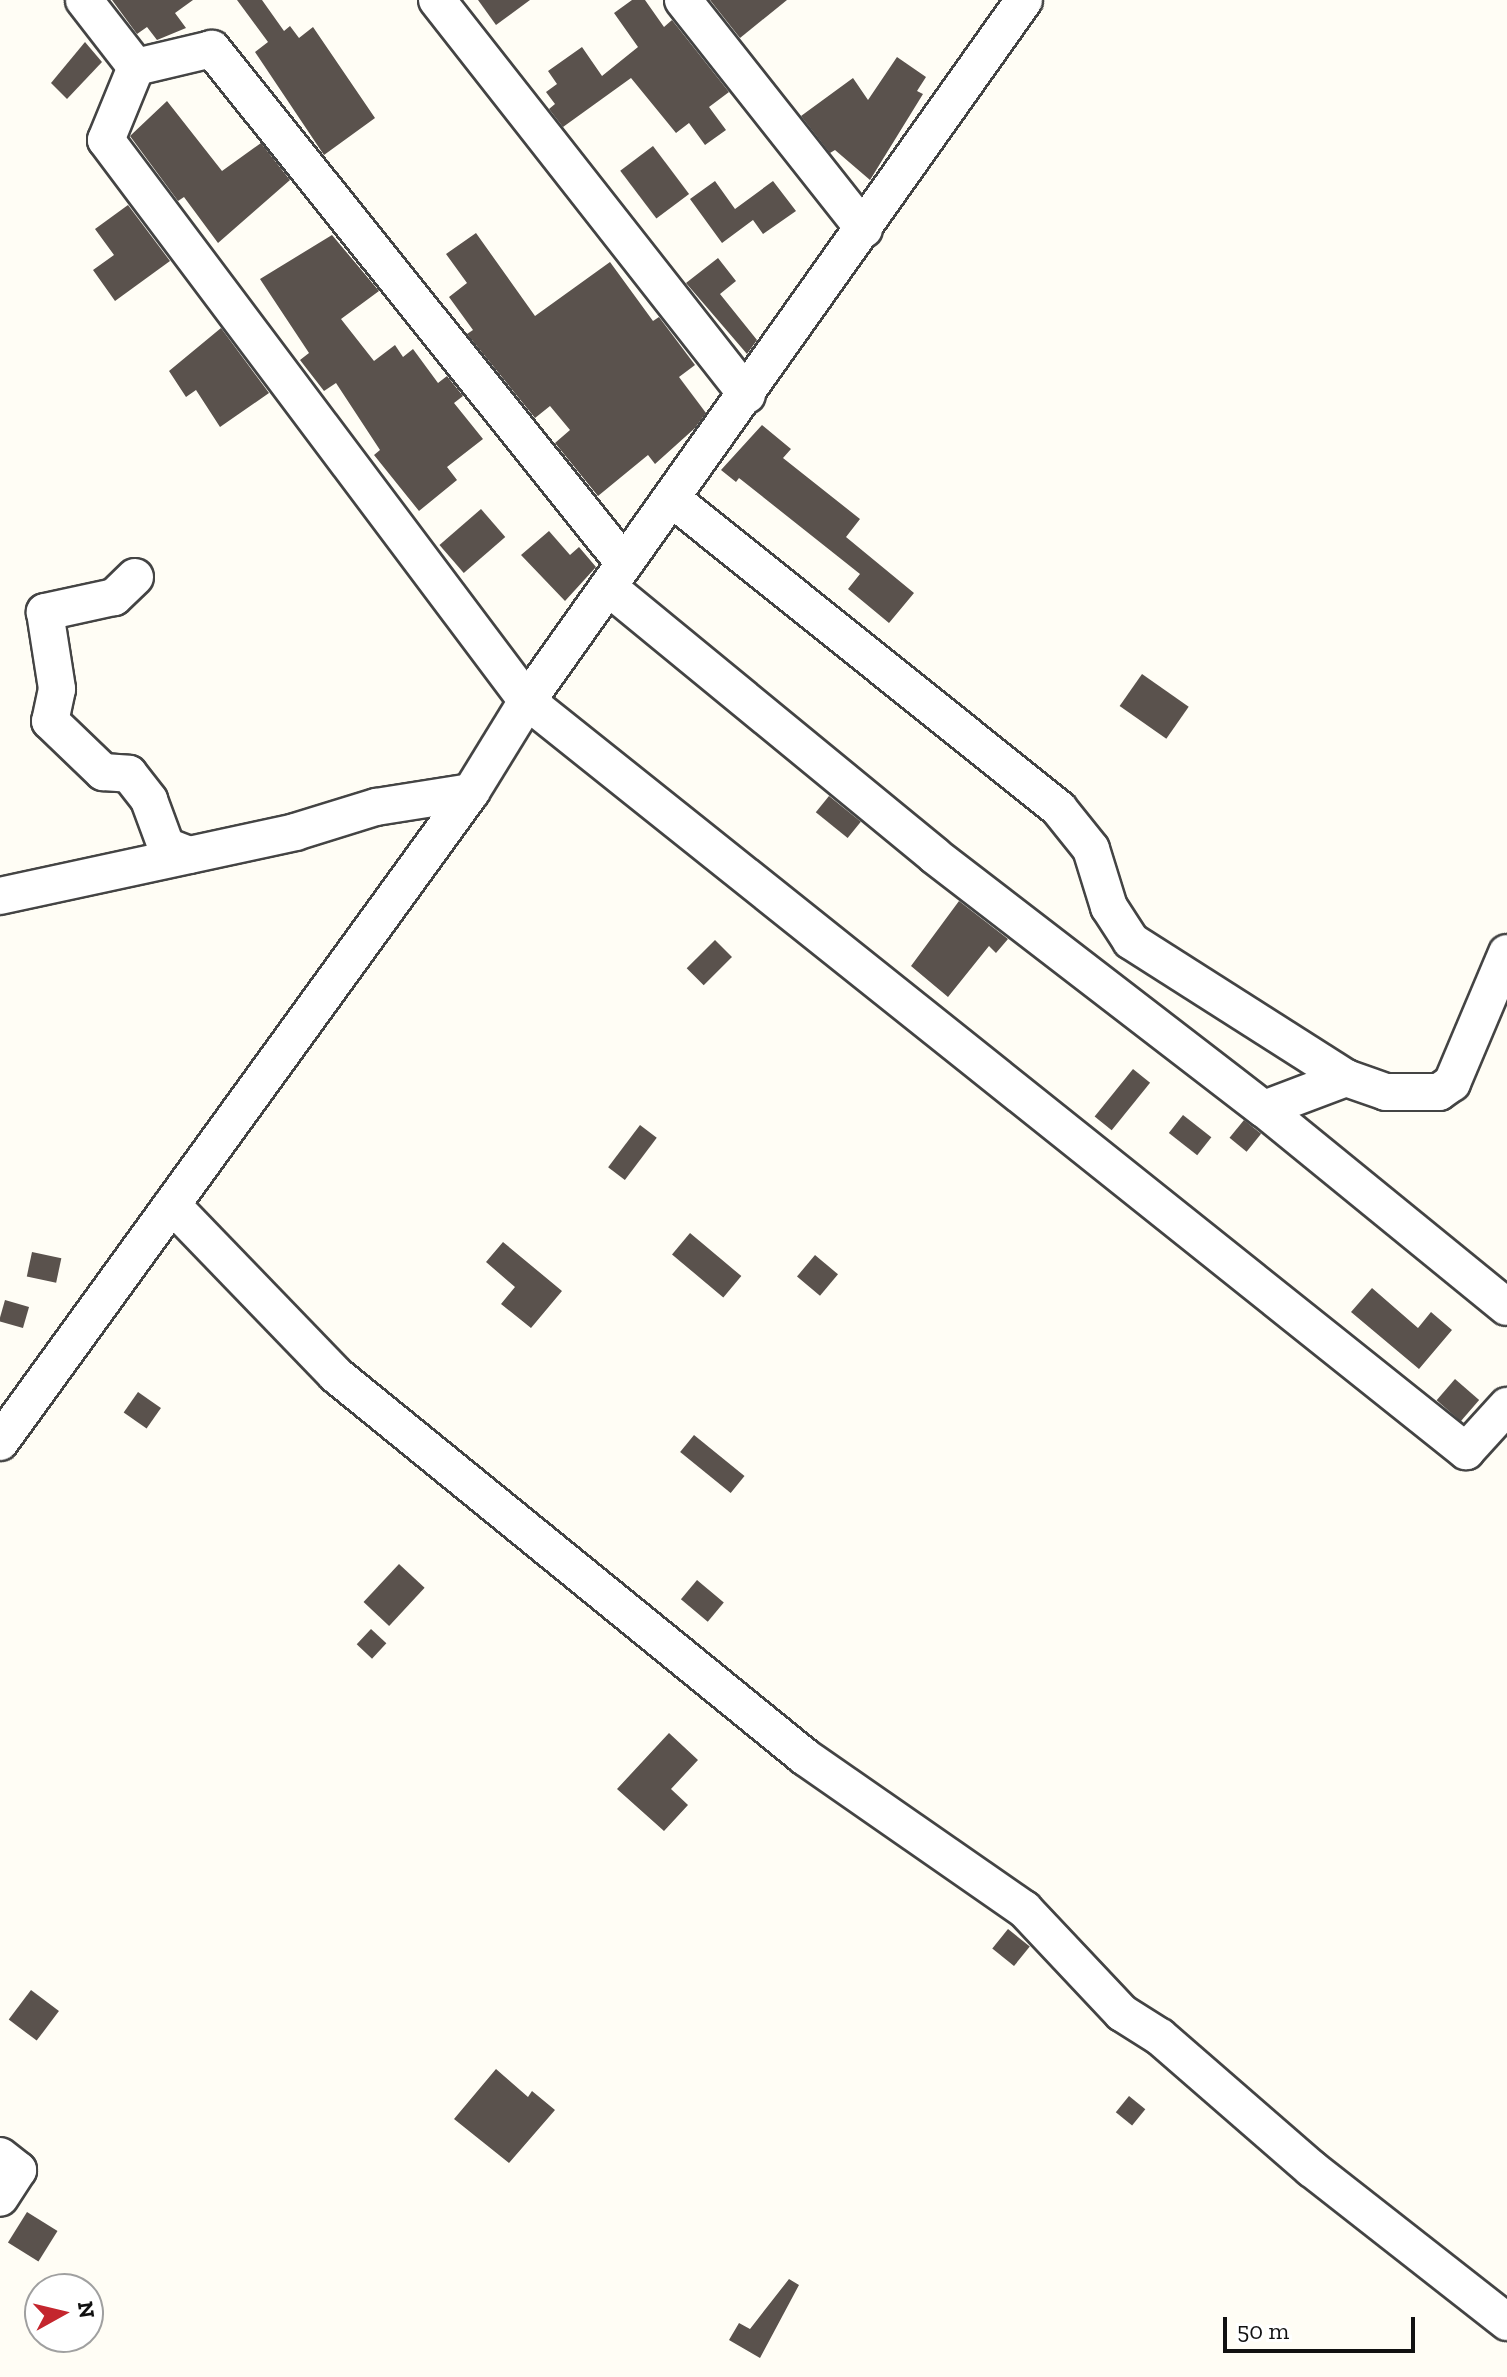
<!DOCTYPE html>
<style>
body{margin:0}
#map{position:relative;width:1507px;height:2377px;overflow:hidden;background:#fffdf5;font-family:"Zilla Slab",serif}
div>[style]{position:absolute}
.building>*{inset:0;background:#5a524d;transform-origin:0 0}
.roads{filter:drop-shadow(2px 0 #444) drop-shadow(-2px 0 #444) drop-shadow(0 2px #444) drop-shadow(0 -2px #444)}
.minor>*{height:36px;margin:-18px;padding:0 18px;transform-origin:18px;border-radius:18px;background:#fff}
span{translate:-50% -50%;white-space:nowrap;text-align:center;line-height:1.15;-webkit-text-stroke:8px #fff;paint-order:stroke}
.north{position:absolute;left:24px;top:2273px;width:80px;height:80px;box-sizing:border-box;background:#fff;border:2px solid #a0a0a0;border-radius:50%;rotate:82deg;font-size:22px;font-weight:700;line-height:32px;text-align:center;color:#111}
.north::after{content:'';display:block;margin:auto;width:28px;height:36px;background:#c4262e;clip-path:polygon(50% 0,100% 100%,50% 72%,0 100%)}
.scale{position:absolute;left:1223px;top:2317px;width:192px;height:36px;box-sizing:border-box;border:4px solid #111;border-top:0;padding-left:10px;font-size:24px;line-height:28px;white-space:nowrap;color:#111;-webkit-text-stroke:6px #fff;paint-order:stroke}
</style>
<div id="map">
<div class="building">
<div style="clip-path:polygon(112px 0,193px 0,175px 13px,186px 28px,157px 40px,147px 27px,137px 34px)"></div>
<div style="clip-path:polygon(237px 0,262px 0,284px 31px,290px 26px,299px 38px,313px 27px,375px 118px,324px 155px,255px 52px,268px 42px)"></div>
<div style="clip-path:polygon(478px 0,530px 0,496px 25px)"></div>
<div style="clip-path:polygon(632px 0,645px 0,664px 27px,672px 20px,729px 92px,709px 107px,726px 130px,705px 145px,689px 123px,676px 133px,631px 78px,563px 127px,549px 109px,555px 104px,546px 92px,557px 84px,548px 71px,582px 47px,602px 76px,638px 47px,614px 13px)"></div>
<div style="clip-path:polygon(710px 0,787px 0,740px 38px)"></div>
<div style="clip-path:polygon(85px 42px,102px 62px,67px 99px,51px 83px)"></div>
<div style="clip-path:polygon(897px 57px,926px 77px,917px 91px,923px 94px,870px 180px,835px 150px,830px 153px,801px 116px,853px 78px,868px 100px)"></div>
<div style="clip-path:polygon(167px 101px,222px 171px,261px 143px,290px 180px,218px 243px,184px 197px,178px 201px,130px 136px)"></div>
<div style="left:653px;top:146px;width:60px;height:41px;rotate:53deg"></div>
<div style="clip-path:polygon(715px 181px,735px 209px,773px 181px,796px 211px,763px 234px,753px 220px,722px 243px,690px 199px)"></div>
<div style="clip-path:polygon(128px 205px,170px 261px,115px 301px,93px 270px,114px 255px,95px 229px)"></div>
<div style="clip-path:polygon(476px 233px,535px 316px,610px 262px,653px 321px,659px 317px,695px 365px,679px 377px,706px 413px,695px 428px,655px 464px,648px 455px,598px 496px,555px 443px,570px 430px,550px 406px,535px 418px,467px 334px,473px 330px,449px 297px,467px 283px,446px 254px)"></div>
<div style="clip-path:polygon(332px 235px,379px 291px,341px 319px,374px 361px,395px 345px,403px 357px,413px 349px,438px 383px,447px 376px,463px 396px,454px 403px,483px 439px,447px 467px,457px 480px,419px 511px,374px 455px,380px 450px,336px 383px,324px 391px,300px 360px,309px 353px,260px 279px)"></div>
<div style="clip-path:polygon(718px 258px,736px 281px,720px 294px,757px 340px,747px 354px,686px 283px)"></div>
<div style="clip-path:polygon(221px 328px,269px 393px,220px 427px,196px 390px,186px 397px,169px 371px)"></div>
<div style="clip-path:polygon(762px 425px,791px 449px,783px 458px,860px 519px,846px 537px,914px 593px,889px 623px,848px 589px,860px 574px,739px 478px,736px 482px,721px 470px)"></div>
<div style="left:481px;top:509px;width:37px;height:55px;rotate:49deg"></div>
<div style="clip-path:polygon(549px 531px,570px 555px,579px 547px,596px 567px,565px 601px,521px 555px)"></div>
<div style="left:1142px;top:674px;width:57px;height:39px;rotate:35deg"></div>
<div style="left:829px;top:796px;width:41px;height:21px;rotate:39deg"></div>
<div style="clip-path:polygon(959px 901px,1008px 939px,996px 953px,989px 946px,948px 997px,911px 966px)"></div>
<div style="left:715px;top:940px;width:24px;height:40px;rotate:45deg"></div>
<div style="left:1133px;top:1069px;width:22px;height:61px;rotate:39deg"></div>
<div style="left:1183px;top:1115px;width:36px;height:23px;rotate:38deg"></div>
<div style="left:1244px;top:1120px;width:22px;height:23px;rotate:39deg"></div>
<div style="left:640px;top:1125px;width:21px;height:53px;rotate:37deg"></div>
<div style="left:690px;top:1233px;width:67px;height:28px;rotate:40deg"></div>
<div style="clip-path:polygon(503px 1242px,562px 1291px,531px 1328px,501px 1304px,515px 1287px,486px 1262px)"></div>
<div style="left:32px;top:1252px;width:30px;height:25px;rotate:12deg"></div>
<div style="left:815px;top:1255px;width:30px;height:28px;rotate:40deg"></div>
<div style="clip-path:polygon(1372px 1288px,1418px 1328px,1431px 1312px,1452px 1330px,1419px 1369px,1351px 1312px)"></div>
<div style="left:5px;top:1300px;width:25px;height:22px;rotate:16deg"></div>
<div style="left:1455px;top:1379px;width:32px;height:28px;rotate:41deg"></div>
<div style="left:138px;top:1392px;width:28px;height:25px;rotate:35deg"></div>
<div style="left:694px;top:1435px;width:65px;height:22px;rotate:39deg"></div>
<div style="left:399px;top:1564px;width:35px;height:52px;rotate:43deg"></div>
<div style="left:697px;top:1580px;width:35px;height:25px;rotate:40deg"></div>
<div style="left:371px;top:1629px;width:21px;height:21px;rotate:43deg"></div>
<div style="clip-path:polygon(669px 1733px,698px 1760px,671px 1789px,688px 1805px,664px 1831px,617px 1789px)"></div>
<div style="left:1008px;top:1929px;width:28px;height:25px;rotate:39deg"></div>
<div style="left:31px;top:1990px;width:35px;height:37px;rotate:37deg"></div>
<div style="clip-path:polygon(496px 2069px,528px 2097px,532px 2091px,555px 2110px,509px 2163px,454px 2119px)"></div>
<div style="left:1129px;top:2096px;width:21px;height:21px;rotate:39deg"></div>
<div style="left:27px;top:2212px;width:36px;height:36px;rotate:32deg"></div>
<div style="clip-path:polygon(789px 2279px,799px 2285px,760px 2358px,729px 2340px,739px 2323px,750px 2329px)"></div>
</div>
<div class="roads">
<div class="minor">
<div style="left:84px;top:0;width:85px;rotate:52.2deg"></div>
<div style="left:437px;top:0;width:502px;rotate:51.87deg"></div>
<div style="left:683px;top:0;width:292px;rotate:51.7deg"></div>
<div style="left:671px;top:498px;width:497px;rotate:38.7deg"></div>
<div style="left:1059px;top:809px;width:51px;rotate:51.3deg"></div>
<div style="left:1091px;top:849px;width:61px;rotate:72.8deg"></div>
<div style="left:1109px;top:907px;width:40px;rotate:57.1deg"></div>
<div style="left:1131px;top:941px;width:255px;rotate:32.5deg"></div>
<div style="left:624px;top:563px;width:659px;rotate:-128.71deg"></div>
<div style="left:212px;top:49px;width:78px;rotate:166.7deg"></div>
<div style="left:136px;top:67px;width:79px;rotate:112.3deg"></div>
<div style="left:106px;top:140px;width:701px;rotate:53.11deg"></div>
<div style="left:527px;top:701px;width:1202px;rotate:38.62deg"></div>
<div style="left:1466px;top:1451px;width:61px;rotate:-47.7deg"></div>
<div style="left:135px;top:577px;width:29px;rotate:136deg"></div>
<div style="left:114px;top:597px;width:71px;rotate:167.7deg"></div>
<div style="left:45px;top:612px;width:78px;rotate:81.1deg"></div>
<div style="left:57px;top:689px;width:33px;rotate:102deg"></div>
<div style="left:50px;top:721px;width:74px;rotate:43.9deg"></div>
<div style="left:103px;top:772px;width:26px;rotate:4deg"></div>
<div style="left:129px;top:774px;width:33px;rotate:52deg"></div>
<div style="left:149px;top:800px;width:49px;rotate:69.7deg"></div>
<div style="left:166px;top:846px;width:25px;rotate:21deg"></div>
<div style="left:608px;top:587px;width:423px;rotate:39.4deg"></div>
<div style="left:935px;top:856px;width:415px;rotate:37.6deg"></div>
<div style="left:1264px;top:1109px;width:88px;rotate:-20.7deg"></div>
<div style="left:1346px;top:1078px;width:42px;rotate:19.3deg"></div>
<div style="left:1386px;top:1092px;width:53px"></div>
<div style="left:1439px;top:1092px;width:16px;rotate:-35deg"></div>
<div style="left:1452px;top:1083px;width:141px;rotate:-67.1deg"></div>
<div style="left:0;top:896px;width:302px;rotate:-12.2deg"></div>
<div style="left:295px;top:832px;width:85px;rotate:-17.2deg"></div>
<div style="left:376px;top:807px;width:96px;rotate:-9deg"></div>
<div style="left:1264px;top:1109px;width:313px;rotate:39.2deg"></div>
<div style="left:172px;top:1205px;width:236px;rotate:46deg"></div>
<div style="left:336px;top:1375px;width:605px;rotate:39.16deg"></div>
<div style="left:805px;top:1757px;width:267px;rotate:34.8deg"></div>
<div style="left:1024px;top:1909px;width:143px;rotate:46.7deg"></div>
<div style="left:1122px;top:2013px;width:45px;rotate:32.3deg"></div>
<div style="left:1160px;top:2037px;width:201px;rotate:41deg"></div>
<div style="left:1312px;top:2169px;width:248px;rotate:38.1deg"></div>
<div style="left:0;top:1442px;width:803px;rotate:-54.07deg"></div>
<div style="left:471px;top:792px;width:107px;rotate:-58.4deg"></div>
<div style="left:527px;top:701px;width:859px;rotate:-54.66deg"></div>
<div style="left:0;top:2156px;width:23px;rotate:38deg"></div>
<div style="left:18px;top:2170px;width:33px;rotate:123deg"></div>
</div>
</div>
<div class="north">N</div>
<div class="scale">50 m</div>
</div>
